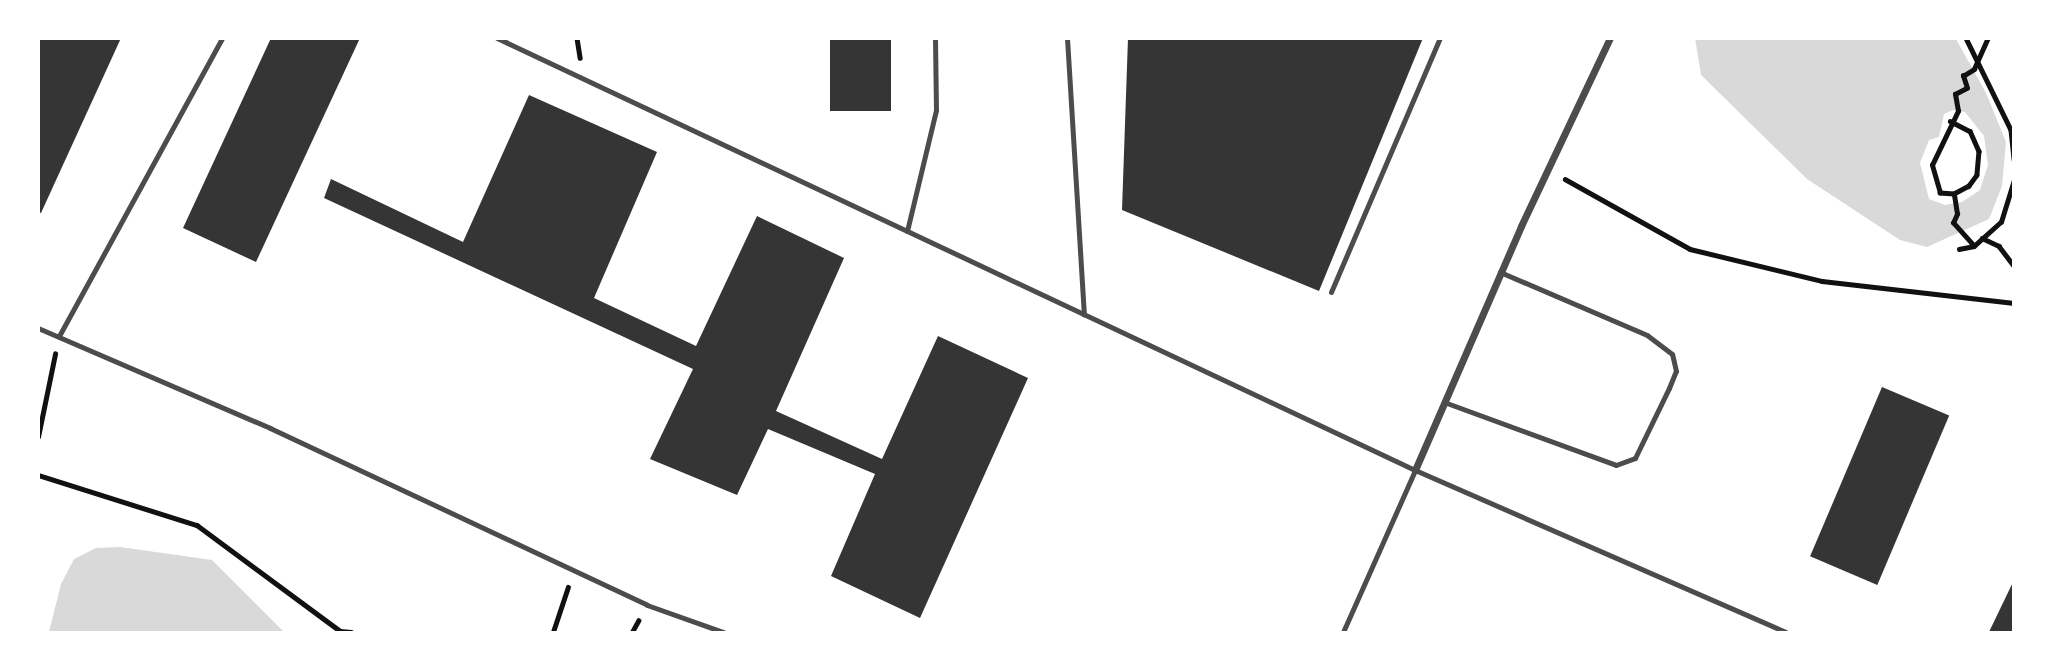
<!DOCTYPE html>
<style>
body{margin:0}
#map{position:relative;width:2052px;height:671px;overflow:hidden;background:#fff;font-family:Inter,sans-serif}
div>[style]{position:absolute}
.water>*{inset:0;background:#d9d9d9}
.building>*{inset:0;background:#353535;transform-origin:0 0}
.path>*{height:4.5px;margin:-2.25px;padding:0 2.25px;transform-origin:2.25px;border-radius:2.25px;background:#111}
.service>*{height:5px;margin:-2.5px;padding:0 2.5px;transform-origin:2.5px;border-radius:2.5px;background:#4c4c4c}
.minor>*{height:7px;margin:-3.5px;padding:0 3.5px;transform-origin:3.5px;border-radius:3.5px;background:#4c4c4c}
span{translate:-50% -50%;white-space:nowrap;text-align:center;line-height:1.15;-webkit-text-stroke:7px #fff;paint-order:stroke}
.frame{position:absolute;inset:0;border:40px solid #fff;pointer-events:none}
</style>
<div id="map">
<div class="water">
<div style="clip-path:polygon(evenodd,1695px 38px,1956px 39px,1986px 93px,2006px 142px,2002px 186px,1989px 219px,1927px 247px,1900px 240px,1807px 179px,1701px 75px,1695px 38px,1953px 110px,1965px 112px,1984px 136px,1988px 165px,1980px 190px,1962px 202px,1945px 205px,1929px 199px,1920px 163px,1929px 140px,1939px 137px,1944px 114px,1953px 110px)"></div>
<div style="clip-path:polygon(120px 547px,212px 560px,284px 632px,49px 632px,61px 584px,74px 559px,96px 548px)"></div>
</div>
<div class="building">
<div style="clip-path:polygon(38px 38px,121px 38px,41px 213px,38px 212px)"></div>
<div style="clip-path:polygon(271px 38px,360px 38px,256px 262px,183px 228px)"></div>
<div style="left:830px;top:38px;width:61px;height:73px"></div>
<div style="clip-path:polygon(1128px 38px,1423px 38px,1319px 291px,1122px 210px)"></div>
<div style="clip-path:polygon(529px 95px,657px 152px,594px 298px,696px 346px,757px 216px,844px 258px,776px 411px,882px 459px,938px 336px,1028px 378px,920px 618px,831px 576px,875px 474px,768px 429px,737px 495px,650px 459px,693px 369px,324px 198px,331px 179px,463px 242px)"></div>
<div style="left:1882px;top:387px;width:73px;height:184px;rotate:23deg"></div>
<div style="clip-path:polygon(2014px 580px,2014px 632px,1989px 632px)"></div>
</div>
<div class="path">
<div style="left:577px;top:38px;width:20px;rotate:81deg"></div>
<div style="left:1966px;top:38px;width:102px;rotate:63.9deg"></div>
<div style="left:2011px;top:130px;width:30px;rotate:84deg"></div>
<div style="left:1950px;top:121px;width:22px;rotate:27deg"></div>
<div style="left:1970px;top:131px;width:22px;rotate:66deg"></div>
<div style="left:1979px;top:151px;width:24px;rotate:95deg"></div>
<div style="left:1977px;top:175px;width:14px;rotate:126deg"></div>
<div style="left:1969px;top:186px;width:17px;rotate:152deg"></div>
<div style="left:1565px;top:179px;width:143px;rotate:29.2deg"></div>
<div style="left:1690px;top:249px;width:136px;rotate:13.6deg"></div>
<div style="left:1822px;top:281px;width:193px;rotate:6.5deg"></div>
<div style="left:1982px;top:238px;width:19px;rotate:25deg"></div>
<div style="left:1999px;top:246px;width:25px;rotate:53deg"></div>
<div style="left:1974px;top:246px;width:31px;rotate:-132deg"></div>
<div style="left:1953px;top:223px;width:10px;rotate:-66deg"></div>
<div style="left:1957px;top:214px;width:20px;rotate:-99deg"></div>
<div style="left:1954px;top:194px;width:14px;rotate:-176deg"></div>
<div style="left:1940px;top:193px;width:29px;rotate:-106deg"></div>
<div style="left:1932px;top:165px;width:60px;rotate:-64.3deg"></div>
<div style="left:1958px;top:111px;width:17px;rotate:-100deg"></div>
<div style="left:1955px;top:94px;width:13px;rotate:-27deg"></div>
<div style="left:1967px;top:88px;width:13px;rotate:-108deg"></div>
<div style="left:1963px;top:76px;width:13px;rotate:-32deg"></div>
<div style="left:1974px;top:69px;width:34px;rotate:-66deg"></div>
<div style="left:1959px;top:249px;width:15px;rotate:-11deg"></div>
<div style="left:1974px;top:246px;width:36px;rotate:-42deg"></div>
<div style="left:2001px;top:222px;width:44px;rotate:-72.8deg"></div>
<div style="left:38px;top:437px;width:85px;rotate:-78.4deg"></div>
<div style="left:38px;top:475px;width:167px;rotate:17.5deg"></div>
<div style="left:197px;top:525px;width:178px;rotate:36.5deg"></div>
<div style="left:340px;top:631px;width:11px;rotate:5deg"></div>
<div style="left:553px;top:632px;width:47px;rotate:-71.6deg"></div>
<div style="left:632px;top:632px;width:13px;rotate:-61deg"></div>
</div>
<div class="service">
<div style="left:497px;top:38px;width:1015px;rotate:25.2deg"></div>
<div style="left:1415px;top:470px;width:404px;rotate:23.6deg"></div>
<div style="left:1067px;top:38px;width:277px;rotate:86.5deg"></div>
<div style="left:907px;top:231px;width:124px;rotate:-76.5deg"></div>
<div style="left:936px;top:110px;width:72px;rotate:-90.8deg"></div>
<div style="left:1331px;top:292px;width:276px;rotate:-66.8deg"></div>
<div style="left:38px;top:328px;width:253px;rotate:23.3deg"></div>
<div style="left:270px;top:428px;width:416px;rotate:25.1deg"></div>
<div style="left:647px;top:605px;width:81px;rotate:19.6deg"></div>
<div style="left:59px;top:336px;width:340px;rotate:-61.3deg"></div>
<div style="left:1444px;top:402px;width:183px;rotate:20.1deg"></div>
<div style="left:1616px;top:465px;width:20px;rotate:-20deg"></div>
<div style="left:1635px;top:458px;width:78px;rotate:-64.1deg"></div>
<div style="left:1669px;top:388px;width:18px;rotate:-68deg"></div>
<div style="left:1676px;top:371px;width:17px;rotate:-103deg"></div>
<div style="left:1672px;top:354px;width:31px;rotate:-143deg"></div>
<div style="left:1647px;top:335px;width:160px;rotate:-156.8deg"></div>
<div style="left:1343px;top:632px;width:177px;rotate:-66deg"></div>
</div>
<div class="minor">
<div style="left:1415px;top:470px;width:266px;rotate:-66.5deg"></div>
<div style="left:1521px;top:226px;width:208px;rotate:-64.7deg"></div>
</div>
<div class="frame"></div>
</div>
